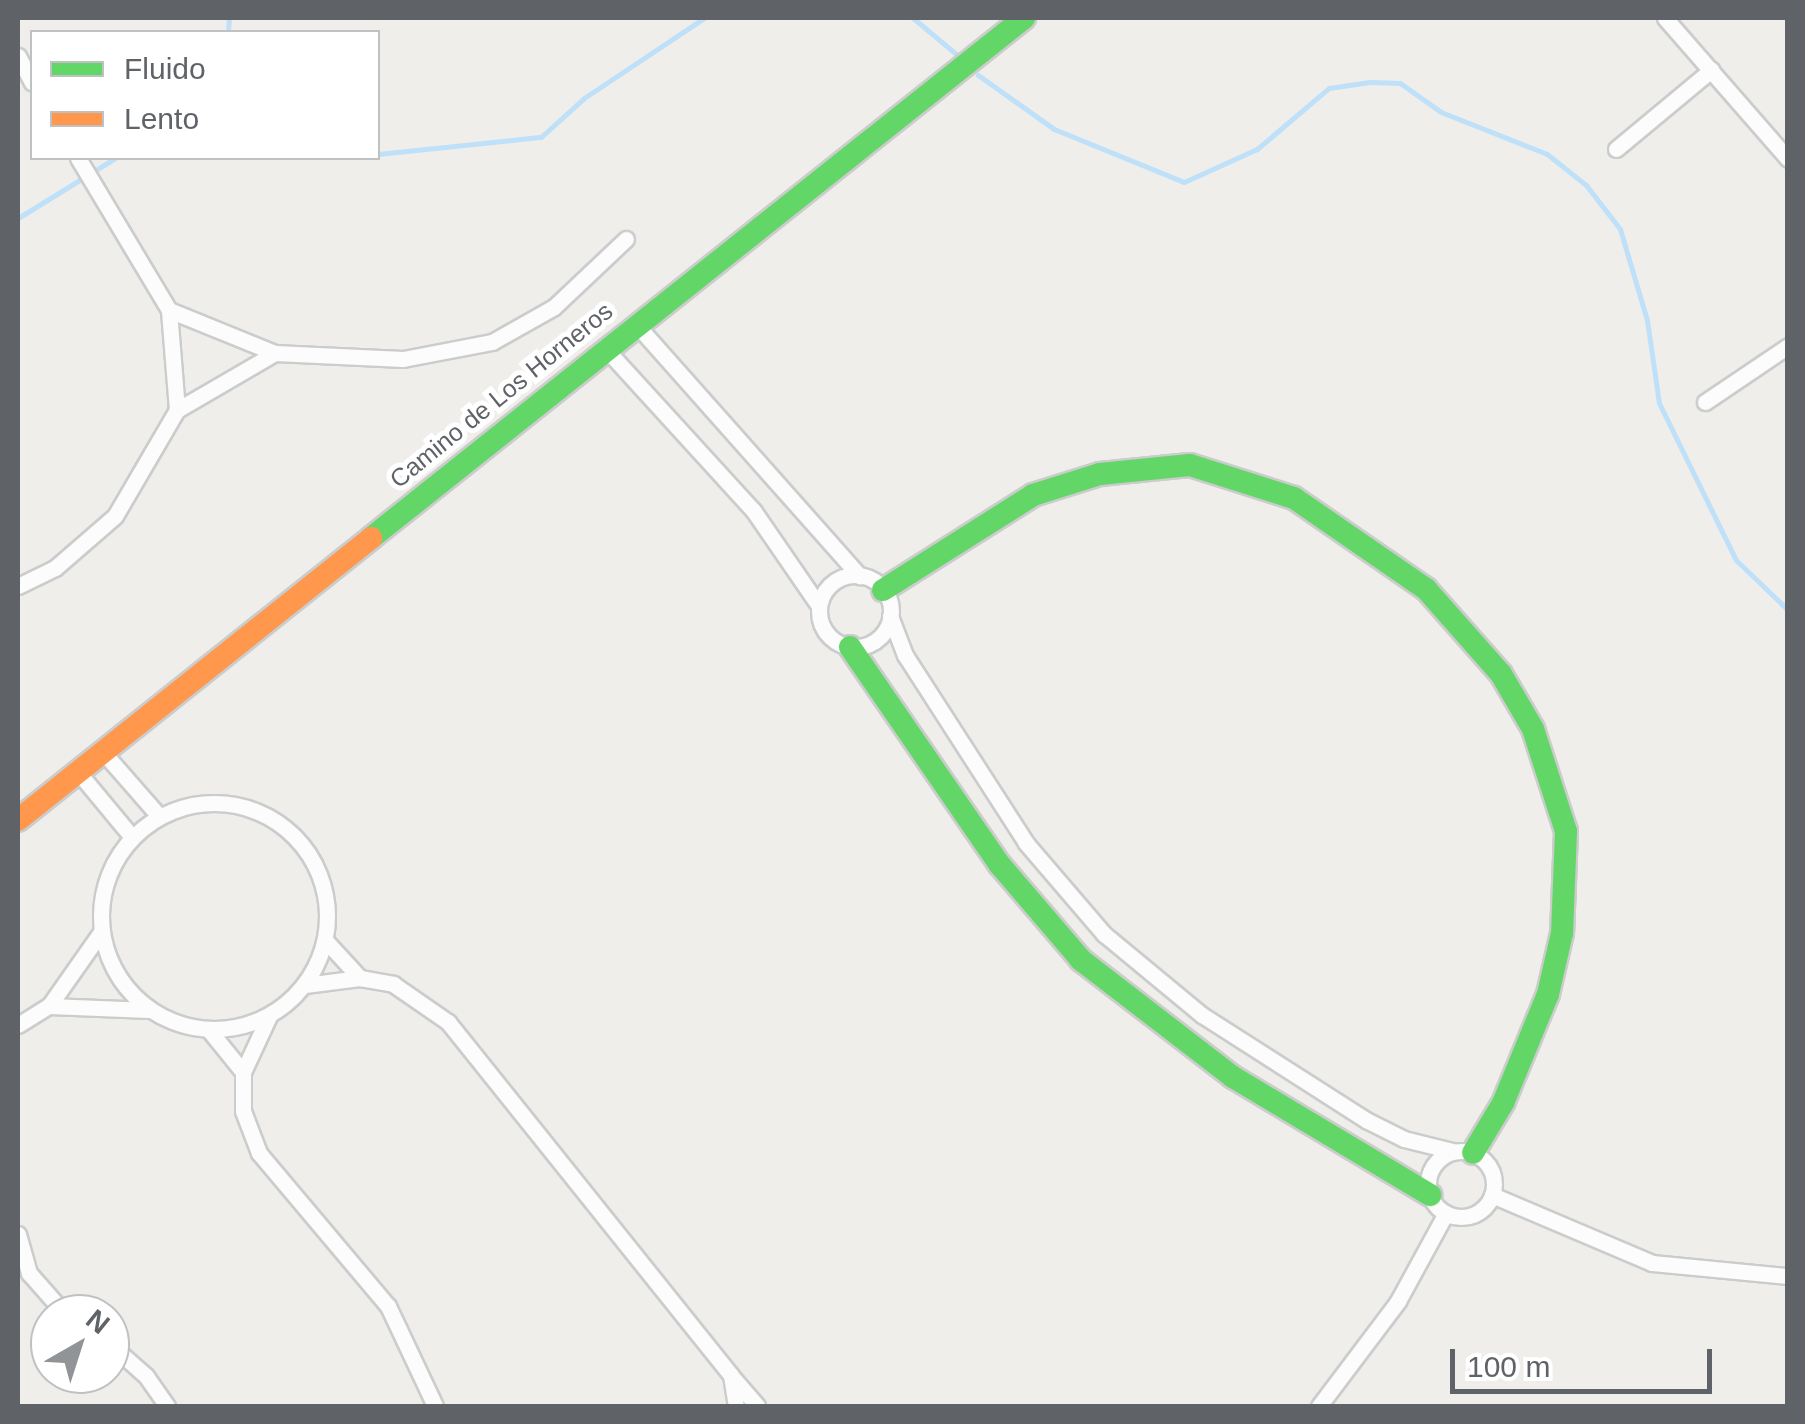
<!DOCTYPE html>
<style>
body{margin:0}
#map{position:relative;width:1805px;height:1424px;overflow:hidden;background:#efeeea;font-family:Helvetica,sans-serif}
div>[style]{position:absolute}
.stream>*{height:5px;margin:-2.5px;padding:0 2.5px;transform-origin:2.5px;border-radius:2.5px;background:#bfe0f9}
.roads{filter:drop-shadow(2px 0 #cbcccc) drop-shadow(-2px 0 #cbcccc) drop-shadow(0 2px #cbcccc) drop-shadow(0 -2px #cbcccc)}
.street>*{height:15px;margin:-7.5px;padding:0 7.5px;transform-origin:7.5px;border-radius:7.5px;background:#fdfcfc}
.street>.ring{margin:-7.5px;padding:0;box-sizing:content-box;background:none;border:15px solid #fdfcfc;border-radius:50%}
.fast>*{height:22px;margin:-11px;padding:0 11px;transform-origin:11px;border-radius:11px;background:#63d668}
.slow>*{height:22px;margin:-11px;padding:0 11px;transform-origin:11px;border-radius:11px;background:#ff974d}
span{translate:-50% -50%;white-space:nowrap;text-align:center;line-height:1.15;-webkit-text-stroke:10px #fff;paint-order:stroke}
.street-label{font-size:25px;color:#5f6368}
.frame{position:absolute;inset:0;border:20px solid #5f6368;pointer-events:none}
.legend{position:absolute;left:30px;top:30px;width:350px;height:130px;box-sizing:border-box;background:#fff;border:2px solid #bfc1c3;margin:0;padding:12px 18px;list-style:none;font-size:30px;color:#5f6368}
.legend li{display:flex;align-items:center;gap:20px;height:50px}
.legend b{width:50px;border:2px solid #bfc1c3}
.north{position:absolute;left:30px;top:1294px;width:100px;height:100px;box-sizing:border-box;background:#fff;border:2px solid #bfc1c3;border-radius:50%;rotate:39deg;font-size:28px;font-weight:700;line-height:40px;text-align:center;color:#5f6368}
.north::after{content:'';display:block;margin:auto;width:35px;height:45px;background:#919496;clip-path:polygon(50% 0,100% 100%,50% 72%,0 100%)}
.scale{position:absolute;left:1450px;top:1349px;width:262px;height:45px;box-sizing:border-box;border:5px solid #5f6368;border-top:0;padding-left:12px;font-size:30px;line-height:35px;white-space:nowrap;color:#5f6368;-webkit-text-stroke:8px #fff;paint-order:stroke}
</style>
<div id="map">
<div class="stream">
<div style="left:913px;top:18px;width:56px;rotate:39.9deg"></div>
<div style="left:228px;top:32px;width:14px;rotate:-86deg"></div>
<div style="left:978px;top:75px;width:93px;rotate:35.4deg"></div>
<div style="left:1054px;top:129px;width:140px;rotate:22.2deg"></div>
<div style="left:1184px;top:182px;width:80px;rotate:-24.3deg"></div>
<div style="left:1257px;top:149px;width:94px;rotate:-40.3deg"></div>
<div style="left:1329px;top:88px;width:41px;rotate:-8.3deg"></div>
<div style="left:1370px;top:82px;width:30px;rotate:2deg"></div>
<div style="left:1400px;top:83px;width:50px;rotate:35.3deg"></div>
<div style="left:1441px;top:112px;width:114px;rotate:21.6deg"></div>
<div style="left:1547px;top:154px;width:50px;rotate:38.5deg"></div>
<div style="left:1586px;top:185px;width:56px;rotate:52.3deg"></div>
<div style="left:1620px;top:229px;width:95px;rotate:73.5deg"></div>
<div style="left:1647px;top:320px;width:84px;rotate:81.8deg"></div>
<div style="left:1659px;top:403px;width:175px;rotate:63.9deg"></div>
<div style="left:1736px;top:560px;width:72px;rotate:43.9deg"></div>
<div style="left:378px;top:154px;width:164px;rotate:-6deg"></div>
<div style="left:541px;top:137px;width:58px;rotate:-42.2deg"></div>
<div style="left:584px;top:98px;width:144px;rotate:-33.7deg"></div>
<div style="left:18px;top:218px;width:114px;rotate:-31.7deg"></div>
</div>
<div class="roads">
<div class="street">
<div style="left:1665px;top:18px;width:187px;rotate:48.9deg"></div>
<div style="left:18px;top:56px;width:30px;rotate:62deg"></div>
<div style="left:1616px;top:149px;width:124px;rotate:-39.7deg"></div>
<div style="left:169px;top:310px;width:114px;rotate:22.1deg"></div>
<div style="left:275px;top:353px;width:128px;rotate:2.7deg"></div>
<div style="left:403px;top:359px;width:91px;rotate:-10.8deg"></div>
<div style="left:492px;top:342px;width:71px;rotate:-29.4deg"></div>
<div style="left:554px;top:307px;width:99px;rotate:-43.4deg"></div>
<div style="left:635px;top:323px;width:339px;rotate:48.4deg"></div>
<div style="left:604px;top:347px;width:221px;rotate:47.6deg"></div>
<div style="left:753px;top:510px;width:116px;rotate:55.5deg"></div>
<div style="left:1705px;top:402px;width:100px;rotate:-34deg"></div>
<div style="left:177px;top:410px;width:113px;rotate:-30.2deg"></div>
<div class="ring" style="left:819px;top:575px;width:57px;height:57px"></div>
<div style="left:18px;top:586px;width:41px;rotate:-25.9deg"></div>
<div style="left:55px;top:568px;width:79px;rotate:-40.9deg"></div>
<div style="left:115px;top:516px;width:123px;rotate:-59.7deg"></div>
<div style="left:177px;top:410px;width:100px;rotate:-94.6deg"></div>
<div style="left:169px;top:310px;width:177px;rotate:-120.9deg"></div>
<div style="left:890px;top:616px;width:42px;rotate:69deg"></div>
<div style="left:905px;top:655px;width:224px;rotate:57.2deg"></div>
<div style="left:1026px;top:843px;width:120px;rotate:49.4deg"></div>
<div style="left:1104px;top:934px;width:127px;rotate:39.6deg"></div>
<div style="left:1202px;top:1015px;width:195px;rotate:32.6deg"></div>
<div style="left:1366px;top:1120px;width:42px;rotate:26.6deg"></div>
<div style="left:1404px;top:1139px;width:50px;rotate:13.8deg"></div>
<div style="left:103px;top:752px;width:85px;rotate:48.8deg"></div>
<div style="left:78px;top:772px;width:85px;rotate:50.3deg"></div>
<div class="ring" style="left:101px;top:803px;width:211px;height:211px"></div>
<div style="left:325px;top:940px;width:52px;rotate:47.4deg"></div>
<div style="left:305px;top:985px;width:55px;rotate:-7.3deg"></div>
<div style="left:360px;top:978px;width:34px;rotate:10deg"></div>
<div style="left:393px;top:984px;width:67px;rotate:34.6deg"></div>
<div style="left:448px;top:1022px;width:452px;rotate:51.3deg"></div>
<div style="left:731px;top:1375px;width:31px;rotate:81deg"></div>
<div style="left:49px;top:1006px;width:90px;rotate:-54.9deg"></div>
<div style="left:269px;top:1016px;width:62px;rotate:114.9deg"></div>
<div style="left:243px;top:1072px;width:39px;rotate:90deg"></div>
<div style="left:243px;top:1111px;width:45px;rotate:69.1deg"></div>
<div style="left:259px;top:1153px;width:200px;rotate:49.9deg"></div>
<div style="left:388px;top:1306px;width:110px;rotate:64.8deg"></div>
<div style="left:18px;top:1025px;width:36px;rotate:-32deg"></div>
<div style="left:49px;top:1006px;width:100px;rotate:2.3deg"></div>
<div style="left:209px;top:1030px;width:54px;rotate:51deg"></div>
<div class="ring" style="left:1428px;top:1151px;width:51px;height:51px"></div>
<div style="left:1492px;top:1195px;width:174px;rotate:23deg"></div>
<div style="left:1652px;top:1263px;width:137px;rotate:5.5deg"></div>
<div style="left:18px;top:1234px;width:41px;rotate:74.2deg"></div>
<div style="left:29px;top:1273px;width:55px;rotate:48.7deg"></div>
<div style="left:110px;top:1344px;width:48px;rotate:41.6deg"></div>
<div style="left:146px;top:1376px;width:37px;rotate:55deg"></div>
<div style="left:733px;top:1378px;width:37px;rotate:49deg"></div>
<div style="left:1319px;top:1406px;width:131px;rotate:-53deg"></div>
<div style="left:1398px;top:1301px;width:100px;rotate:-61.4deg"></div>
</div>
<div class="fast">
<div style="left:371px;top:538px;width:835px;rotate:-38.53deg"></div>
<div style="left:883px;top:590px;width:178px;rotate:-32.3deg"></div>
<div style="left:1033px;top:495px;width:70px;rotate:-17.4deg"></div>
<div style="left:1100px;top:474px;width:90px;rotate:-5.7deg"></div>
<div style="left:1190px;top:465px;width:109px;rotate:17.6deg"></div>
<div style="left:1294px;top:498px;width:160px;rotate:34.6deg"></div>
<div style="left:1426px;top:589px;width:113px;rotate:48.6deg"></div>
<div style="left:1501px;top:674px;width:64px;rotate:59.8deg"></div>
<div style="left:1533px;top:729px;width:107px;rotate:72.1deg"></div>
<div style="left:1566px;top:831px;width:102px;rotate:92.2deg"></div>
<div style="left:1562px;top:933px;width:63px;rotate:102.9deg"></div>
<div style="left:1548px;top:994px;width:118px;rotate:112.4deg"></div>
<div style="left:1503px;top:1103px;width:58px;rotate:121deg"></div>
<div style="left:850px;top:647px;width:265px;rotate:55.5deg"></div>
<div style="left:1000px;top:865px;width:125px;rotate:49.5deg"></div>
<div style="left:1081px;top:960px;width:192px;rotate:37.6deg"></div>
<div style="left:1233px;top:1077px;width:230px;rotate:30.9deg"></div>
</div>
<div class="slow">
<div style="left:18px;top:820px;width:452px;rotate:-38.6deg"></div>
</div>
</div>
<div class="street-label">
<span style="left:501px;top:395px;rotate:-39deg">Camino de Los Horneros</span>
</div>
<div class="frame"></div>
<ul class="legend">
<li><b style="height:12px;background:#63d668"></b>Fluido</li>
<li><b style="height:12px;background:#ff974d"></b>Lento</li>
</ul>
<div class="north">N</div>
<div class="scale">100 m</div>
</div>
